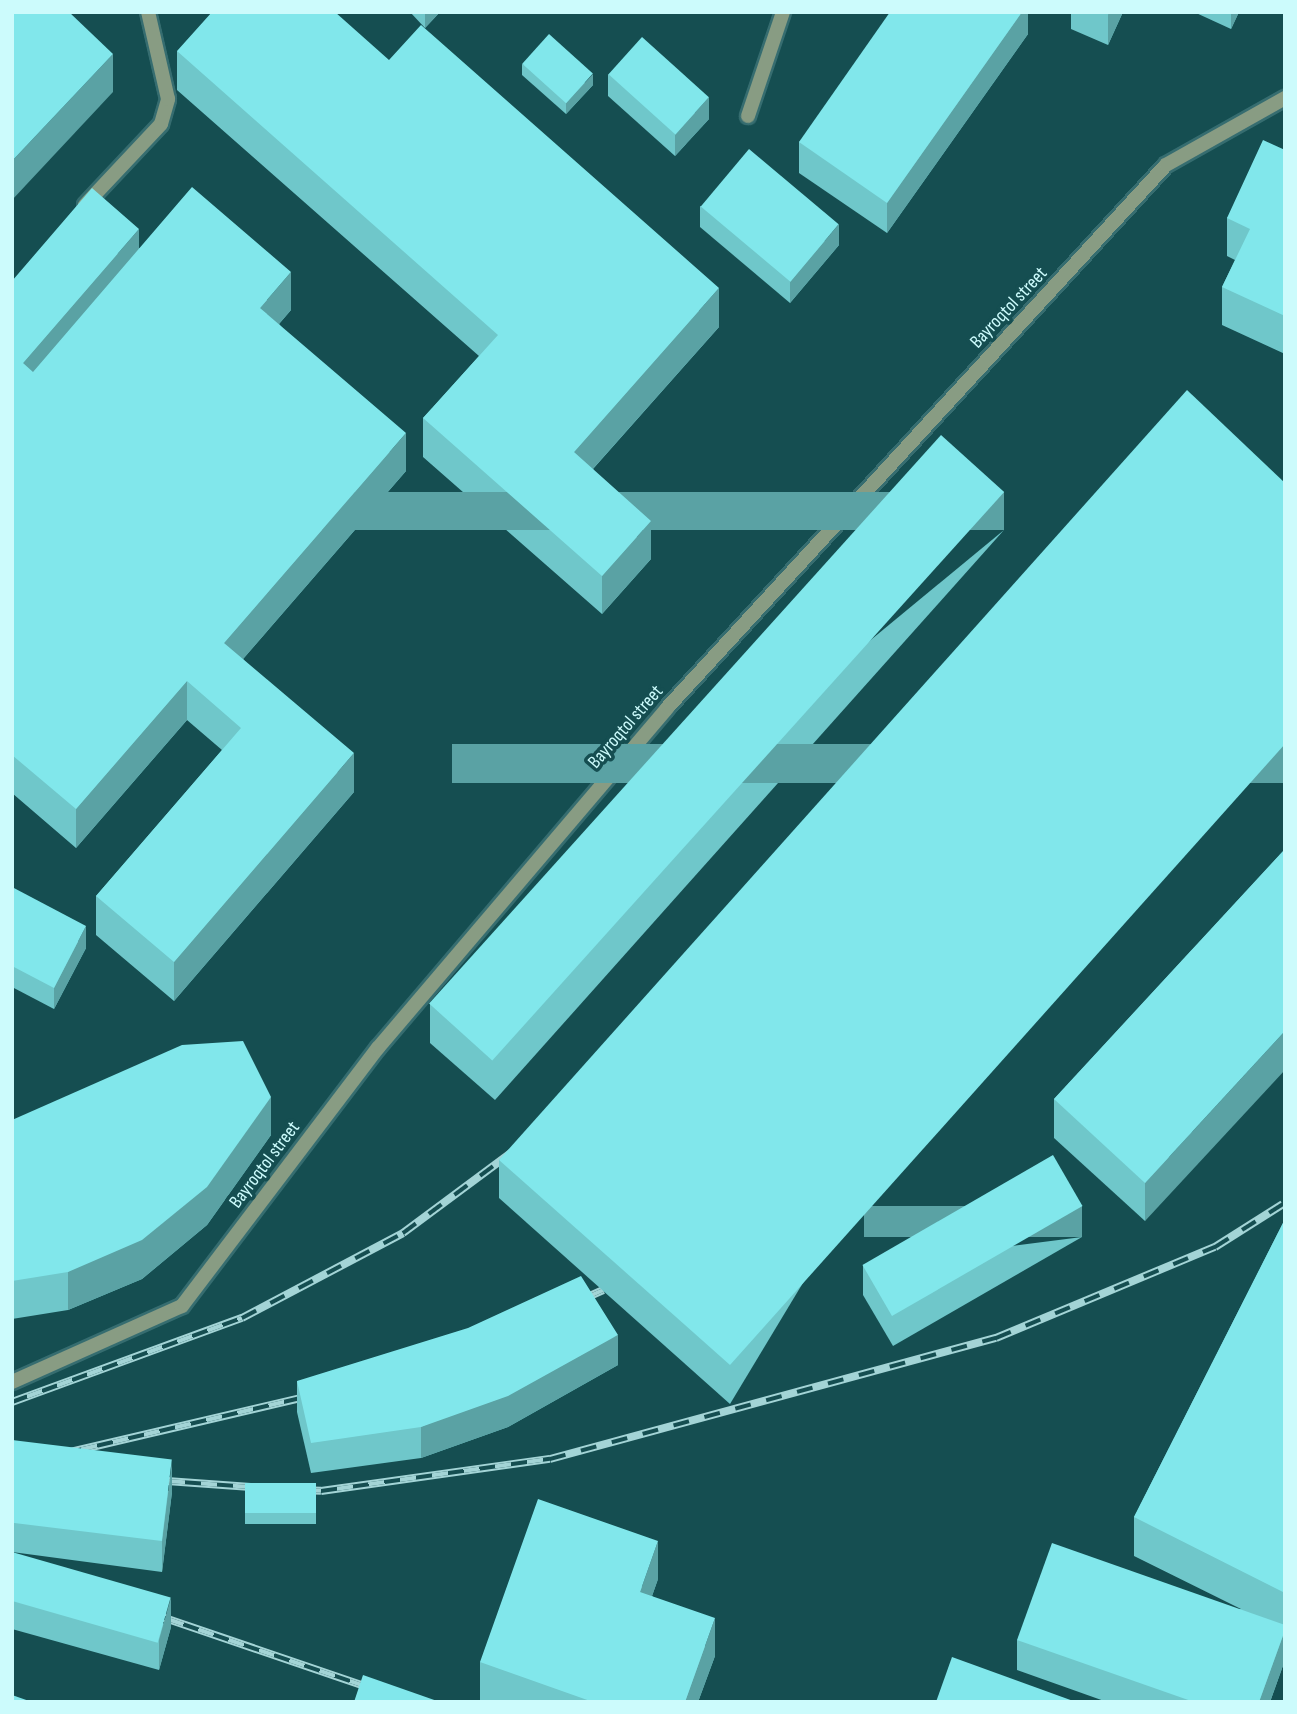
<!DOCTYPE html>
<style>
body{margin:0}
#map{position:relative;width:1297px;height:1714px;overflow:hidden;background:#154e51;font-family:"Sofia Sans Condensed",sans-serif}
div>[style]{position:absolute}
.roads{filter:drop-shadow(2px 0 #366d70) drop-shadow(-2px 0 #366d70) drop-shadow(0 2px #366d70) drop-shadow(0 -2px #366d70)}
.service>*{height:14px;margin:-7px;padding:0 7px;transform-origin:7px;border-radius:7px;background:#889c83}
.minor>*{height:14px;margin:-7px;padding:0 7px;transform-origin:7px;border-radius:7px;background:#889c83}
.rail>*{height:8px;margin-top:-4px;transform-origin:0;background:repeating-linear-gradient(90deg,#154e51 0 16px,#a3d4d6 0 32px);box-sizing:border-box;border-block:2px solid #a3d4d6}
.wall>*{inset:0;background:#6fc7ca;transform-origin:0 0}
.shaded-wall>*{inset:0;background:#5aa2a4;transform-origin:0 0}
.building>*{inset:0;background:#81e7eb;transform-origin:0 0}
span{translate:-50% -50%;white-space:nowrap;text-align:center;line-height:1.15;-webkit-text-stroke:7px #154e51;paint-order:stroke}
.street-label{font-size:19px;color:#ccfbfc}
.frame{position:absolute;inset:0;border:14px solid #ccfbfc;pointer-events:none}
</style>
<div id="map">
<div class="roads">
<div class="service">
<div style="left:748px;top:116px;width:110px;rotate:-71.4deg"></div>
<div style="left:85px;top:205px;width:111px;rotate:-46.8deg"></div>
<div style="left:161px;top:124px;width:26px;rotate:-74deg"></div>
<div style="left:168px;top:99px;width:89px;rotate:-102.9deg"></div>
</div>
<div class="minor">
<div style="left:12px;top:1382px;width:186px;rotate:-24.1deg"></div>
<div style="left:182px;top:1306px;width:324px;rotate:-52.8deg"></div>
<div style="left:378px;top:1048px;width:446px;rotate:-49.6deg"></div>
<div style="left:667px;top:708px;width:737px;rotate:-47.42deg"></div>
<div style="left:1166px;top:165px;width:137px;rotate:-29.4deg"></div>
</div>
</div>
<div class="rail">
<div style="left:574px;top:1303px;width:32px;rotate:-24deg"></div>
<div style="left:12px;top:1402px;width:245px;rotate:-20.1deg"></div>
<div style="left:242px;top:1318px;width:182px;rotate:-27.8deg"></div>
<div style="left:403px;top:1233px;width:141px;rotate:-36.6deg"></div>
<div style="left:66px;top:1453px;width:255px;rotate:-13.2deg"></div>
<div style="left:153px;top:1480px;width:112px;rotate:4.1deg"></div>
<div style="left:296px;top:1490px;width:25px;rotate:2deg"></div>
<div style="left:321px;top:1491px;width:231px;rotate:-8deg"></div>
<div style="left:550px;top:1459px;width:462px;rotate:-15.2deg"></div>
<div style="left:996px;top:1338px;width:237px;rotate:-22.6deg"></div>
<div style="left:1215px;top:1247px;width:80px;rotate:-32.3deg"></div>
<div style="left:153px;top:1614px;width:273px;rotate:18.8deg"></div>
</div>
<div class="wall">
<div style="clip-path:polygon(410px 12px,440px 12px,425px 28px)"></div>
<div style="clip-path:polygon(1022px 12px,1028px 12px,1028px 34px,887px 233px,799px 173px,799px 142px)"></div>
<div style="clip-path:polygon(1071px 12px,1123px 12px,1108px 45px,1071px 29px)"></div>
<div style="clip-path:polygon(1194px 12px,1239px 12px,1231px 29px)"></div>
<div style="clip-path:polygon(177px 51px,389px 60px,719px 327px,593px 469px,651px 559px,602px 614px,423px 457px,423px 418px,479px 356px,177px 90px)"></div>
<div style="clip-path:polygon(522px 64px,593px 85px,566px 114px,522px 75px)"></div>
<div style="clip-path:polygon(608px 74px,709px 119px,675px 156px,608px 96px)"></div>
<div style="clip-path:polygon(1285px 120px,1285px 354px,1222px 325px,1222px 287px,1235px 260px,1227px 256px,1227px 218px,1284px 150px)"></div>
<div style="clip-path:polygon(700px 206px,839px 245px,790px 303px,700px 227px)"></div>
<div style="clip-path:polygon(139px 248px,291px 310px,279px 324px,406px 471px,243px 659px,354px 792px,174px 1001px,96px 935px,96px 896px,222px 750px,187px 720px,76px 848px,12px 793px,12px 281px)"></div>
<div style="clip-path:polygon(1285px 483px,730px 1404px,499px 1198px,499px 1160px)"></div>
<div style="clip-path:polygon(1004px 530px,495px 1100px,430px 1043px,430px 1004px)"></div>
<div style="clip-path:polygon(1285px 849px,1145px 1221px,1054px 1138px,1054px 1099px)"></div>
<div style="clip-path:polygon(12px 887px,86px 948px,54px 1009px,12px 987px)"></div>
<div style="clip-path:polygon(12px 1120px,271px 1135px,207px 1225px,142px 1279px,68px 1310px,12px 1319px)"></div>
<div style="clip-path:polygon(1285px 1219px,1285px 1660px,1270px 1702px,1107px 1702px,1017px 1670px,1017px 1640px,1241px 1609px,1134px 1556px,1134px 1517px)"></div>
<div style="clip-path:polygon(1082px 1237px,893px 1346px,863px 1295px,863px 1265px)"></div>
<div style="clip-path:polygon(618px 1365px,508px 1427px,421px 1458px,311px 1473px,297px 1412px,297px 1381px)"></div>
<div style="clip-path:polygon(12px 1440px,172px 1492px,162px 1572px,12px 1552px)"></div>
<div style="left:316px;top:1483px;width:41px;height:71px;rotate:90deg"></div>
<div style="clip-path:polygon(12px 1552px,171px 1627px,159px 1670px,12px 1629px)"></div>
<div style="clip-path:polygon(658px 1579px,652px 1596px,715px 1656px,698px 1702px,483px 1702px,480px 1701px,480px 1662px)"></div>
</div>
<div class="shaded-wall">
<div style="clip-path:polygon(425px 12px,440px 12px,425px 28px)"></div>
<div style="clip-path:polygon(1022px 12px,1028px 12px,1028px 34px,887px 233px,887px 203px)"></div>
<div style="clip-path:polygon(1109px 12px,1123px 12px,1108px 45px,1108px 15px)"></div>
<div style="clip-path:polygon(1231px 12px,1239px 12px,1231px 29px)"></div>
<div style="clip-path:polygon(113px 54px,113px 92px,12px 200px,12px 161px)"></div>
<div style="clip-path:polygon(593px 74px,593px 85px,566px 114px,566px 103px)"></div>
<div style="clip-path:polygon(709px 97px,709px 119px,675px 156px,675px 135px)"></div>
<div style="clip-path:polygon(839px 224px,839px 245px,790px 303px,790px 282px)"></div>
<div style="clip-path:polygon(139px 229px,139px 267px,23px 402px,23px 363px)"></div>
<div style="clip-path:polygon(291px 272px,291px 310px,260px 346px,260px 308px)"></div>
<div style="clip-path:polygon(719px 288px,719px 327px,574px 490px,574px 452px)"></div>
<div style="clip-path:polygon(406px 433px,406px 471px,224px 681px,224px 643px)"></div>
<div style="left:1004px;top:492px;width:38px;height:764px;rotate:90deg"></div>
<div style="clip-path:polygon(651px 521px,651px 559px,602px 614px,602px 576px)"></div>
<div style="clip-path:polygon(187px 681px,187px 720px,76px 848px,76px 809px)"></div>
<div style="left:1285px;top:744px;width:39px;height:833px;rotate:90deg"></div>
<div style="clip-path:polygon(354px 753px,354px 792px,174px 1001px,174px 962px)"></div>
<div style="clip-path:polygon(86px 926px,86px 948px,54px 1009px,54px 988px)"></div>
<div style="clip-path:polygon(1285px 1031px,1285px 1070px,1145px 1221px,1145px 1183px)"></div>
<div style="clip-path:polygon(271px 1097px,271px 1135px,207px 1225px,142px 1279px,68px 1310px,68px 1272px)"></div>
<div style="left:1082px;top:1206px;width:31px;height:218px;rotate:90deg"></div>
<div style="clip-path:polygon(618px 1335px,618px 1365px,508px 1427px,421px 1458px,421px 1427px)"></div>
<div style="clip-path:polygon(172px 1461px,172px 1492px,162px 1572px,162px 1542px)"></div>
<div style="clip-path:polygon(658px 1541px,658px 1579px,640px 1630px,640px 1592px)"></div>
<div style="clip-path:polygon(171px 1597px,171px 1627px,159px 1670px,159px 1640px)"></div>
<div style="clip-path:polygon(715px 1618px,715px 1656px,698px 1702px,685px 1702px)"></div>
<div style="clip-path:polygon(1285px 1630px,1285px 1660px,1270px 1702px,1259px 1702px)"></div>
</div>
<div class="building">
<div style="clip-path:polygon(12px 12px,69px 12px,113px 54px,12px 161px)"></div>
<div style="clip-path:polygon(212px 12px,335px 12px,389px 60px,421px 25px,719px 288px,574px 452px,651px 521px,602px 576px,423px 418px,498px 335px,177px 51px)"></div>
<div style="clip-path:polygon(890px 12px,1022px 12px,887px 203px,799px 142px)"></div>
<div style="left:549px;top:34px;width:59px;height:40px;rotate:42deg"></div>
<div style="left:642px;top:37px;width:90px;height:50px;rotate:42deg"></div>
<div style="clip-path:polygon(1263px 140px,1285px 150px,1285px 316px,1222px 287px,1250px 229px,1227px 218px)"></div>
<div style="left:749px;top:149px;width:117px;height:75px;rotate:40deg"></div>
<div style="clip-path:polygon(192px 187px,291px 272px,260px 308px,406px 433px,224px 643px,354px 753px,174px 962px,96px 896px,241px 728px,187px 681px,76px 809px,12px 755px,12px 281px,92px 188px,139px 229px,23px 363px,33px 372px)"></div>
<div style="clip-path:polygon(1187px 390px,1285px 483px,1285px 744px,730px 1365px,499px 1160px)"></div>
<div style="left:941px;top:435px;width:85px;height:765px;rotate:42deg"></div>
<div style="clip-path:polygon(1285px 849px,1285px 1031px,1145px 1183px,1054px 1099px)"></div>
<div style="clip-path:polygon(12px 887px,86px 926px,54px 988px,12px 966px)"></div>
<div style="clip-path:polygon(243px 1041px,271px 1097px,207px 1187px,142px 1240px,68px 1272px,12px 1281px,12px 1120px,182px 1045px)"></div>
<div style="left:1053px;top:1155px;width:59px;height:220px;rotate:60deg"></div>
<div style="clip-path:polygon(1285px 1219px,1285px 1593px,1134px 1517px)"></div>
<div style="clip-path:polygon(581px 1276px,618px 1335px,508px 1396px,421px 1427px,311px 1443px,297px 1381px,468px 1328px)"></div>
<div style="left:12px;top:1440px;width:161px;height:82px;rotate:7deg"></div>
<div style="left:316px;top:1483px;width:30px;height:71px;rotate:90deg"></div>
<div style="clip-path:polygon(538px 1499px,658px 1541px,640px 1592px,715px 1618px,685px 1702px,593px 1702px,480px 1662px)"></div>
<div style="clip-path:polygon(1052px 1543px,1285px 1625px,1285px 1630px,1259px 1702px,1194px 1702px,1017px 1640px)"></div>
<div style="left:12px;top:1552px;width:165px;height:47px;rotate:16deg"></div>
<div style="clip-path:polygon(952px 1657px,1076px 1702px,936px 1702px)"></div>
<div style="clip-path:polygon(363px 1675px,440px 1702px,354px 1702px)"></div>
<div style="clip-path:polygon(12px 1695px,32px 1702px,12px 1702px)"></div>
</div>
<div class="street-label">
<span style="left:1009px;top:308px;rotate:-47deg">Bayroqtol street</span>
<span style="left:626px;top:727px;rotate:-49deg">Bayroqtol street</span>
<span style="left:265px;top:1165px;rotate:-53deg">Bayroqtol street</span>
</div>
<div class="frame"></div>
</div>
